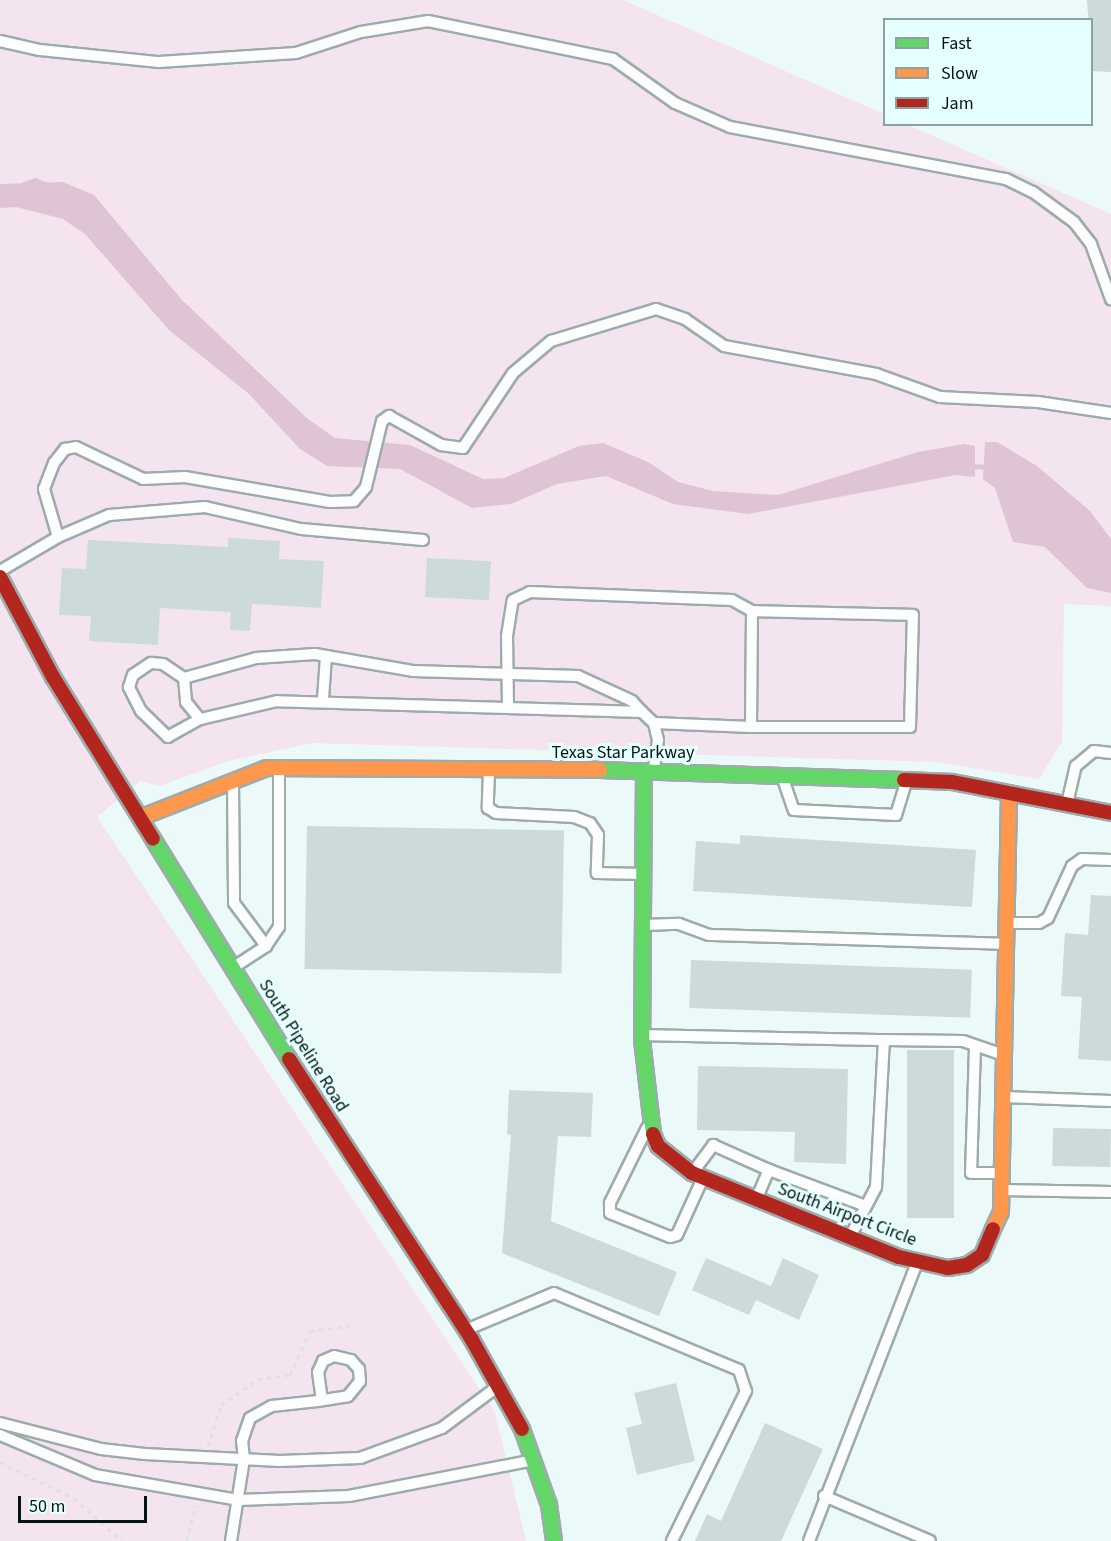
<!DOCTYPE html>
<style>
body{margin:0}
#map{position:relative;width:1111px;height:1541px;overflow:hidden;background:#ecf9f9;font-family:"Source Sans 3",sans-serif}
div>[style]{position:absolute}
.green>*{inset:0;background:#f4e4ef}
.water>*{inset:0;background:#dfc4d5}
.stream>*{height:5px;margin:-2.5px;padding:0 2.5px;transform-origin:2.5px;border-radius:2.5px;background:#dfc4d5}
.building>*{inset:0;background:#ccdada;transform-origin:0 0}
.path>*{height:3px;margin-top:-1.5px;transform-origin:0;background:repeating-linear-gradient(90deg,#dee2e2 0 4.5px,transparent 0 9px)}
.roads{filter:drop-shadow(2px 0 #9eabab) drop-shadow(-2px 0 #9eabab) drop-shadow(0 2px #9eabab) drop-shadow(0 -2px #9eabab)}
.lane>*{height:10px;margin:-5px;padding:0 5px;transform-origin:5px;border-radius:5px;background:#fcfefe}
.fast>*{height:14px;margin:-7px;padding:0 7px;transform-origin:7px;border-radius:7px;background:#63d668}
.slow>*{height:14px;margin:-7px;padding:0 7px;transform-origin:7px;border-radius:7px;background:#ff974d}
.jam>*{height:14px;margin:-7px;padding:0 7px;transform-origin:7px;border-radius:7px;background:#b3261e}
span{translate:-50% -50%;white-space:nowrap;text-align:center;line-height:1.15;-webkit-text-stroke:6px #e6ffff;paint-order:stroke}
.street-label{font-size:18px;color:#051414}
.legend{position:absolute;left:883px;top:18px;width:210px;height:108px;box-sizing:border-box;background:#e6ffff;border:2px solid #8ca1a1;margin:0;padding:8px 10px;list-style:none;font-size:18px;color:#051414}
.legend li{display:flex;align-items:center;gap:12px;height:30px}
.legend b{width:30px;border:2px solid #8ca1a1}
.scale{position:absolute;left:18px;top:1496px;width:129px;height:27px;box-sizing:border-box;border:3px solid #051414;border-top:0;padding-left:8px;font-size:18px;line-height:21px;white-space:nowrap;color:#051414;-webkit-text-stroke:4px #e6ffff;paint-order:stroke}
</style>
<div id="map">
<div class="green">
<div style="clip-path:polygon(0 0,623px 0,884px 114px,884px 124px,908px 125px,1111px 214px,1111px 606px,1064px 604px,1062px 742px,1039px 779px,938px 762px,312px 743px,229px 761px,159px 786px,140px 781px,97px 817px,495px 1412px,526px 1541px,0 1541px)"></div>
</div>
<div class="water">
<div style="clip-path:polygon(63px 182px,94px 195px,182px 300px,308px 419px,335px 438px,410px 445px,483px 479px,504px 478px,579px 446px,603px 443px,648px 462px,678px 482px,713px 491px,778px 495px,918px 452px,964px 444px,975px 446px,975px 477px,956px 475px,748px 514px,673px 504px,606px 476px,557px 484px,511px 504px,472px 508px,400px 469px,327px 466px,300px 449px,249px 394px,169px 330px,85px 234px,63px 219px,16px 207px,0 208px,0 184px)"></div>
<div style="clip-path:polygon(985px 442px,997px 442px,1037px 466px,1090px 511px,1111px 539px,1111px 593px,1087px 588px,1045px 547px,1013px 542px,995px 488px,983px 479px)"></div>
</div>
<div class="stream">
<div style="left:24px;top:184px;width:12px;rotate:-20deg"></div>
<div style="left:35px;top:180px;width:12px;rotate:24deg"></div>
<div style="left:970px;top:466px;width:21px;rotate:3deg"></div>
</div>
<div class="building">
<div style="clip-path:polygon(1087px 0,1111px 0,1111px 72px,1092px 71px)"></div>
<div style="clip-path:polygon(228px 538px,280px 541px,279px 559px,324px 561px,321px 608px,252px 604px,250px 631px,230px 630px,231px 612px,160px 608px,158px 645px,89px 641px,91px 616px,59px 615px,62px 568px,86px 569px,88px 540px,228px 547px)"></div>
<div style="left:427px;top:558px;width:64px;height:39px;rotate:3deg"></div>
<div style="left:307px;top:826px;width:257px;height:143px;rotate:1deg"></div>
<div style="clip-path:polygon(740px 835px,976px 850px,972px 907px,693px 891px,696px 841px,740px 844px)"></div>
<div style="clip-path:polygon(1091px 895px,1111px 896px,1111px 1061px,1078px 1059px,1082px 997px,1061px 996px,1065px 933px,1088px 935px)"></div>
<div style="left:691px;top:960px;width:281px;height:48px;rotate:2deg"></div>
<div style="left:907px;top:1050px;width:47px;height:168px"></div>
<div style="clip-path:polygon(698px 1066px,848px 1069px,846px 1164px,794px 1162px,795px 1132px,697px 1130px)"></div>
<div style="clip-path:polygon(509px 1090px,593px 1093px,591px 1137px,558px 1136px,551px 1221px,677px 1272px,659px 1316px,502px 1253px,511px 1135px,507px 1134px)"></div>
<div style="left:1053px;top:1128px;width:58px;height:38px;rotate:1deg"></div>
<div style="clip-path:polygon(706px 1258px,771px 1286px,783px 1258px,819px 1275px,799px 1320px,756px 1300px,749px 1315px,692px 1290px)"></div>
<div style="clip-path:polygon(676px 1383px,695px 1461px,637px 1475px,626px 1428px,642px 1424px,634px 1393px)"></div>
<div style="clip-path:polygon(765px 1423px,823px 1449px,781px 1541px,695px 1541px,707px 1514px,721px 1521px)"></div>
</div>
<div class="path">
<div style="left:208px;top:1446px;width:43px;rotate:-72.4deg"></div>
<div style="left:221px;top:1405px;width:45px;rotate:-35.1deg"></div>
<div style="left:258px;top:1379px;width:32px;rotate:-7deg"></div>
<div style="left:290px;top:1375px;width:48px;rotate:-65.6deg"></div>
<div style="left:310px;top:1331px;width:45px;rotate:-7.6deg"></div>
<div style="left:0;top:1462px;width:82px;rotate:25.9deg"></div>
<div style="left:74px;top:1498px;width:64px;rotate:41.9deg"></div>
<div style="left:187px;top:1541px;width:37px;rotate:-77deg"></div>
</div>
<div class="roads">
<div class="lane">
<div style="left:0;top:41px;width:41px;rotate:12.7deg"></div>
<div style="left:40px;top:50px;width:120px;rotate:5.8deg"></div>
<div style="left:159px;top:62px;width:137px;rotate:-3.8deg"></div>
<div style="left:296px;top:53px;width:68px;rotate:-17.9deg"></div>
<div style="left:361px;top:32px;width:68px;rotate:-9.3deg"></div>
<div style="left:428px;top:21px;width:189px;rotate:11.6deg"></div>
<div style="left:613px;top:59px;width:76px;rotate:35.4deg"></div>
<div style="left:675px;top:103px;width:60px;rotate:23.6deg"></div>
<div style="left:730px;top:127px;width:281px;rotate:10.7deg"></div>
<div style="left:1006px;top:179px;width:30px;rotate:26deg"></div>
<div style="left:1033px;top:192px;width:51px;rotate:36.2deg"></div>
<div style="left:1074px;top:222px;width:28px;rotate:52deg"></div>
<div style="left:1091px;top:244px;width:59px;rotate:70deg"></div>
<div style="left:423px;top:540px;width:122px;rotate:-174.8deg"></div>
<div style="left:301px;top:529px;width:98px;rotate:-167.1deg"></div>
<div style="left:205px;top:507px;width:96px;rotate:175.2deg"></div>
<div style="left:109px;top:515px;width:56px;rotate:156.7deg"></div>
<div style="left:58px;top:537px;width:50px;rotate:-106.3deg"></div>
<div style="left:44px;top:489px;width:28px;rotate:-69deg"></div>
<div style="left:54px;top:463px;width:18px;rotate:-52deg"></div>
<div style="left:65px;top:449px;width:11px;rotate:-10deg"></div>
<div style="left:76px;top:447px;width:74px;rotate:25.5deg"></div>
<div style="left:143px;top:479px;width:42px;rotate:-2.7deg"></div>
<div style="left:185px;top:477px;width:147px;rotate:9.8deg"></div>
<div style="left:330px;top:502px;width:24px;rotate:-2deg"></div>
<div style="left:354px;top:501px;width:18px;rotate:-49deg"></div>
<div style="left:366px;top:487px;width:68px;rotate:-76.4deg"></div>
<div style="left:382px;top:421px;width:9px;rotate:-36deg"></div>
<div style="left:389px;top:416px;width:60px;rotate:29.1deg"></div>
<div style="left:441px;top:445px;width:22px;rotate:8deg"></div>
<div style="left:463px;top:448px;width:90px;rotate:-56.3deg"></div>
<div style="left:513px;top:373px;width:50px;rotate:-40.1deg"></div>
<div style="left:551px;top:341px;width:110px;rotate:-16.9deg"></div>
<div style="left:656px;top:309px;width:31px;rotate:19deg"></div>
<div style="left:685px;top:319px;width:47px;rotate:34.7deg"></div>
<div style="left:724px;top:346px;width:155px;rotate:10.4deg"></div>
<div style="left:876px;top:374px;width:68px;rotate:19.8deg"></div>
<div style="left:940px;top:397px;width:98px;rotate:2.9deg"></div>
<div style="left:1038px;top:402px;width:74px;rotate:8.6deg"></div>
<div style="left:0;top:571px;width:67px;rotate:-30.4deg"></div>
<div style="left:184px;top:678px;width:24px;rotate:85deg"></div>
<div style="left:186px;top:702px;width:22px;rotate:51deg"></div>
<div style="left:323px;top:699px;width:43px;rotate:-86deg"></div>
<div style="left:508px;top:707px;width:71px;rotate:-90.8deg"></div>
<div style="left:507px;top:636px;width:36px;rotate:-81deg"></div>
<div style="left:513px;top:600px;width:19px;rotate:-25deg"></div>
<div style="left:530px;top:592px;width:202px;rotate:2.3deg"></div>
<div style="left:732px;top:600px;width:23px;rotate:29deg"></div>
<div style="left:752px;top:611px;width:116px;rotate:90.5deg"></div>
<div style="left:751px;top:727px;width:97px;rotate:-177.6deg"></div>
<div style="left:642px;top:712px;width:365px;rotate:-178.3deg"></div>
<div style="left:277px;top:701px;width:79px;rotate:166.8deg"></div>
<div style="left:200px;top:719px;width:37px;rotate:151deg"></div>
<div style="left:168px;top:737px;width:37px;rotate:-136deg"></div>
<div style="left:141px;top:711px;width:27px;rotate:-117deg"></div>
<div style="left:129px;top:687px;width:13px;rotate:-72deg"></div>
<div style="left:133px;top:675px;width:22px;rotate:-34deg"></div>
<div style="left:151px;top:663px;width:12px;rotate:5deg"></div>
<div style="left:163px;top:664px;width:25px;rotate:34deg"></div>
<div style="left:184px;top:678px;width:75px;rotate:-15.5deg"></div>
<div style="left:256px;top:658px;width:59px;rotate:-3.9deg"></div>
<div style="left:315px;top:654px;width:99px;rotate:9.8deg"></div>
<div style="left:413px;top:671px;width:165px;rotate:1.7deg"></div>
<div style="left:578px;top:676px;width:60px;rotate:24.8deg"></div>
<div style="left:632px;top:701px;width:15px;rotate:48deg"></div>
<div style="left:642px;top:712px;width:16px;rotate:43deg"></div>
<div style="left:654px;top:723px;width:17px;rotate:77deg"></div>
<div style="left:658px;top:740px;width:30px;rotate:98deg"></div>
<div style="left:751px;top:727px;width:159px"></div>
<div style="left:910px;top:727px;width:112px;rotate:-88.5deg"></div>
<div style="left:913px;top:615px;width:161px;rotate:-178.6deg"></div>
<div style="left:489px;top:770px;width:38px;rotate:92deg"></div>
<div style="left:488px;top:808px;width:9px;rotate:32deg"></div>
<div style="left:496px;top:813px;width:78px;rotate:2.9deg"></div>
<div style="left:574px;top:817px;width:17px;rotate:21deg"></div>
<div style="left:590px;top:823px;width:14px;rotate:56deg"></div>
<div style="left:598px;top:835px;width:38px;rotate:92deg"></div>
<div style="left:597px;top:873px;width:46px;rotate:1.2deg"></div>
<div style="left:782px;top:776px;width:36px;rotate:71deg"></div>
<div style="left:794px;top:810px;width:102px;rotate:2.8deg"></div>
<div style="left:896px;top:815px;width:37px;rotate:-73deg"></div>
<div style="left:233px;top:782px;width:121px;rotate:89.5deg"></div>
<div style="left:234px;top:903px;width:54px;rotate:53.3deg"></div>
<div style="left:1067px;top:804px;width:39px;rotate:-77deg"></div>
<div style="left:1076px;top:766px;width:23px;rotate:-40deg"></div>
<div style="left:1094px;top:751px;width:17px;rotate:7deg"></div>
<div style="left:1007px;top:923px;width:32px"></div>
<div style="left:1039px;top:923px;width:10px;rotate:-29deg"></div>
<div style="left:1048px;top:918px;width:57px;rotate:-65.2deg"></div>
<div style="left:1072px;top:866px;width:12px;rotate:-35deg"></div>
<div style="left:1082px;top:859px;width:29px;rotate:2deg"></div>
<div style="left:643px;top:925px;width:36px;rotate:-2deg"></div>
<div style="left:679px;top:924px;width:32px;rotate:20deg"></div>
<div style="left:709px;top:935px;width:297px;rotate:1.7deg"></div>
<div style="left:234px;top:967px;width:38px;rotate:-33deg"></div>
<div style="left:266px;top:946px;width:23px;rotate:-56deg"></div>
<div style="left:279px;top:927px;width:160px;rotate:-90deg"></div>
<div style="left:644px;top:1035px;width:240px;rotate:1.2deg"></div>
<div style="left:975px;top:1047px;width:126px;rotate:91.8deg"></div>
<div style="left:971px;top:1173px;width:30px"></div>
<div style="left:1003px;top:1097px;width:108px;rotate:2.1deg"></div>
<div style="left:647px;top:1128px;width:84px;rotate:116.3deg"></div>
<div style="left:610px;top:1203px;width:10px;rotate:90deg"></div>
<div style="left:610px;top:1213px;width:65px;rotate:21.8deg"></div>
<div style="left:670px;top:1237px;width:7px;rotate:-16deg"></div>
<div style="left:677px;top:1235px;width:63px;rotate:-65.5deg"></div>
<div style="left:693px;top:1172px;width:34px;rotate:-53deg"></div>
<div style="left:713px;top:1145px;width:61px;rotate:24.1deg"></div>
<div style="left:1002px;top:1190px;width:109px;rotate:1.1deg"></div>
<div style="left:756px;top:1200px;width:33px;rotate:-67deg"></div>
<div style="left:769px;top:1170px;width:103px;rotate:20.4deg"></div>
<div style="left:850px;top:1237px;width:56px;rotate:-62.5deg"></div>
<div style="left:876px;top:1187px;width:147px;rotate:-86.9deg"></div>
<div style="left:884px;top:1040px;width:79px;rotate:0.7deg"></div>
<div style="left:963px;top:1041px;width:43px;rotate:18.9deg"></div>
<div style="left:468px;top:1329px;width:93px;rotate:-22.7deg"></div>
<div style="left:554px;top:1293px;width:200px;rotate:22.6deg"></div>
<div style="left:739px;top:1370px;width:22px;rotate:72deg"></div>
<div style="left:746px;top:1391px;width:167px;rotate:116.3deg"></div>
<div style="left:0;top:1423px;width:104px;rotate:14.4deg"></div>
<div style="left:101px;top:1449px;width:44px;rotate:6.5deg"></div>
<div style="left:145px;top:1454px;width:135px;rotate:3deg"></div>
<div style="left:280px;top:1461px;width:80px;rotate:-2.1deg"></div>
<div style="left:360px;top:1458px;width:87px;rotate:-20.1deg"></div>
<div style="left:442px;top:1428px;width:69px;rotate:-36.7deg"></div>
<div style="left:0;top:1435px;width:103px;rotate:22.8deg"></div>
<div style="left:95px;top:1475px;width:145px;rotate:9.9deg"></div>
<div style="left:238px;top:1500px;width:111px;rotate:-2.1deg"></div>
<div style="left:349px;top:1496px;width:189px;rotate:-11deg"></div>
<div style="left:824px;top:1496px;width:115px;rotate:23deg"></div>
<div style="left:231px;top:1541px;width:83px;rotate:-81deg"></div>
<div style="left:244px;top:1459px;width:18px;rotate:-96deg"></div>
<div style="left:242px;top:1441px;width:24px;rotate:-71deg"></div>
<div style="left:250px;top:1418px;width:25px;rotate:-29deg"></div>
<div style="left:272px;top:1406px;width:46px;rotate:-6.2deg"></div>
<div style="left:318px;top:1401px;width:30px;rotate:-9deg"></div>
<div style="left:348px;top:1396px;width:19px;rotate:-51deg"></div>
<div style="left:360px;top:1381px;width:12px;rotate:-95deg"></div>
<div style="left:359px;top:1369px;width:12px;rotate:-132deg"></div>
<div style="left:351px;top:1360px;width:17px;rotate:-167deg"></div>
<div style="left:334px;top:1356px;width:12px;rotate:156deg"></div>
<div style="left:323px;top:1361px;width:12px;rotate:114deg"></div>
<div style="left:318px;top:1372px;width:28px;rotate:82deg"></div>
<div style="left:809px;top:1541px;width:299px;rotate:-68.8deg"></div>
</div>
<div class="fast">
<div style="left:600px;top:770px;width:304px;rotate:1.9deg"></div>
<div style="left:644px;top:771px;width:269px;rotate:90.4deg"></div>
<div style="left:642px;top:1040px;width:95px;rotate:83.3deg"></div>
<div style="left:153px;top:839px;width:259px;rotate:58.3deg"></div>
<div style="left:522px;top:1429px;width:81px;rotate:70.4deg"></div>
<div style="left:549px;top:1505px;width:36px;rotate:82deg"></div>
</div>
<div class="slow">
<div style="left:142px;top:817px;width:134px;rotate:-21.4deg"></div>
<div style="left:267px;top:768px;width:333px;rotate:0.3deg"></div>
<div style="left:993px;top:1229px;width:19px;rotate:-65deg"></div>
<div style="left:1001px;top:1212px;width:419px;rotate:-88.9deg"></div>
</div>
<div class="jam">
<div style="left:0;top:577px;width:113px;rotate:62.1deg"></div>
<div style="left:53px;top:677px;width:190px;rotate:58.3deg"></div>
<div style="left:904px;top:780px;width:48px;rotate:2.4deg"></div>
<div style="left:952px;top:782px;width:162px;rotate:11deg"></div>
<div style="left:289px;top:1059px;width:335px;rotate:56.9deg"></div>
<div style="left:472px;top:1340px;width:102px;rotate:60.7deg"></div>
<div style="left:653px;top:1134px;width:13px;rotate:67deg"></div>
<div style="left:658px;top:1146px;width:43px;rotate:38.5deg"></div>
<div style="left:692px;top:1173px;width:223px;rotate:22.1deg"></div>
<div style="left:899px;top:1257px;width:50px;rotate:12.7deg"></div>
<div style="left:948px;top:1268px;width:19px;rotate:-9deg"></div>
<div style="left:967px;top:1265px;width:18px;rotate:-34deg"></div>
<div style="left:982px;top:1255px;width:28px;rotate:-67deg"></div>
</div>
</div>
<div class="street-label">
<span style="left:623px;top:753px">Texas Star Parkway</span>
<span style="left:303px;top:1046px;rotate:58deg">South Pipeline Road</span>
<span style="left:847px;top:1215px;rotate:21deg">South Airport Circle</span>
</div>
<ul class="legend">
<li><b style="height:8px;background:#63d668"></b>Fast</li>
<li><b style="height:8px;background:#ff974d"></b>Slow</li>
<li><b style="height:8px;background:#b3261e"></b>Jam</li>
</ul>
<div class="scale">50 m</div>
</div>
